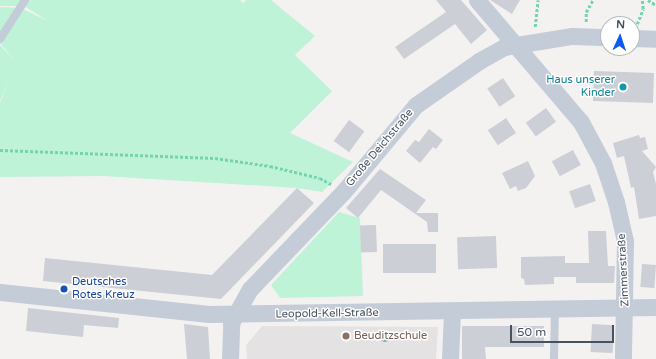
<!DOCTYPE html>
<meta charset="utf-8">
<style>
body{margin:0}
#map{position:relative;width:656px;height:359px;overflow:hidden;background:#f4f1f1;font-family:"Varela Round",sans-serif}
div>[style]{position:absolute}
.education>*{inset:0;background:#e5e2e3}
.green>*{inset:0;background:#bef3d8}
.building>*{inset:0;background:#cdcfd7;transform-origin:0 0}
.path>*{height:2.5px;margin-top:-1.25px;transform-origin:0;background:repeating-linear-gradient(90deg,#73d4ae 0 3px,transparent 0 5px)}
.service>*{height:8px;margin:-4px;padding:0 4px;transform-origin:4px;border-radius:4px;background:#c4ccd7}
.minor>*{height:17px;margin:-8.5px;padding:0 8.5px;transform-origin:8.5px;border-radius:8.5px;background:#c4ccd7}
.trees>*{width:10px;height:10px;margin:-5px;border-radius:50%;background:#77b49b}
.dots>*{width:11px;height:11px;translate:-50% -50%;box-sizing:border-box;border:2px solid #fff;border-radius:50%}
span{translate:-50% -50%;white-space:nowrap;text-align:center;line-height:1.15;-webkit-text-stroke:3px #fff;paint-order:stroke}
.culture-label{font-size:11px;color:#0d838f}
.right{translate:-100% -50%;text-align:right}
.street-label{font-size:11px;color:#475260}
.transit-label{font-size:11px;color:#164399}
.left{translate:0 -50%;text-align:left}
.education-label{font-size:11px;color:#785e54}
.north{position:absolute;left:600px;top:16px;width:40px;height:40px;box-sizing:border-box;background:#fff;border:1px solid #b5babf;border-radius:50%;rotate:3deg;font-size:11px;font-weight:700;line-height:16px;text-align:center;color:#475260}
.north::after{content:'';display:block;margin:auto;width:14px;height:18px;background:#0c59f3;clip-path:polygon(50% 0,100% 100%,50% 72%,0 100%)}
.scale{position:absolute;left:510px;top:325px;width:104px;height:18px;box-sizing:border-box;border:2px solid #475260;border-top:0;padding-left:5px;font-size:12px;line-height:14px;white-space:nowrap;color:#475260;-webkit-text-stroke:3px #fff;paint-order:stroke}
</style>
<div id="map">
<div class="education">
<div style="clip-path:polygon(262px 326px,438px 327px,436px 359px,247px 359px,246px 345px)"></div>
</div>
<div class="green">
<div style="clip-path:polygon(0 0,240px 0,243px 3px,246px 0,271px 0,315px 36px,295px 55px,332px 91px,290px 133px,353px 162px,322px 192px,297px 188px,103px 176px,0 177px,0 103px,9px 80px,0 101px,0 45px,16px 62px,0 43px,0 7px,21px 8px,48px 21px,24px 6px,0 6px)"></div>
<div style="clip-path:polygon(339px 212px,360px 218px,363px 296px,280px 298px,271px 285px)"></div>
</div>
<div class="building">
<div style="clip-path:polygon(436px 0,461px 0,487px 30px,471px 44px,455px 24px,404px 59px,395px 47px,446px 12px)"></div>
<div style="clip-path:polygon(490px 0,520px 0,512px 14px)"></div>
<div style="left:594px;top:71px;width:60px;height:30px;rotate:2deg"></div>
<div style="left:503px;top:78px;width:22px;height:19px;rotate:56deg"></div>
<div style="left:546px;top:108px;width:17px;height:25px;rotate:54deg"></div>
<div style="left:506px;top:118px;width:18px;height:22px;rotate:56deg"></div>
<div style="left:349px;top:120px;width:19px;height:26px;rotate:36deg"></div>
<div style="clip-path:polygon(429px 129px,443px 140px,436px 149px,433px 147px,420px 163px,406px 151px,415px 140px,419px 142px)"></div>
<div style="clip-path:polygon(639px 135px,640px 138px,645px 137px,648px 149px,642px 151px,656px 167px,653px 172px,656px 184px,656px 216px,639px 219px,634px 187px,631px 188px,624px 156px,617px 158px,613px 143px)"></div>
<div style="left:573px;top:150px;width:17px;height:24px;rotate:62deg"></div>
<div style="clip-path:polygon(528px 161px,535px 176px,526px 188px,518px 191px,516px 186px,510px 189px,502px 173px)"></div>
<div style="clip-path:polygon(380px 169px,426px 200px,416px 213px,438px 213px,438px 232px,428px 232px,427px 222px,381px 190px,358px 218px,346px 208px)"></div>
<div style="left:590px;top:184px;width:18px;height:22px;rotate:71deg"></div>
<div style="clip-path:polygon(297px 188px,314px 203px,221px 299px,43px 281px,45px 258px,212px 275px)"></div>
<div style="left:376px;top:225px;width:27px;height:16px;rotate:88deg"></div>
<div style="clip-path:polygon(588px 231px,606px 231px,608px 266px,615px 266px,614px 283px,576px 283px,576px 277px,554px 277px,554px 284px,525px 285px,524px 279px,521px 278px,521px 257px,565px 256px,565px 263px,589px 263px)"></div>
<div style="left:496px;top:236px;width:32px;height:39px;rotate:88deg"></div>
<div style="left:383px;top:244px;width:53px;height:29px"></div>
<div style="left:642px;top:264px;width:14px;height:23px;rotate:4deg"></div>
<div style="clip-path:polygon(28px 308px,119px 318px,118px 328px,84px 325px,83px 337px,26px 331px)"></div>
<div style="clip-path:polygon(184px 324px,208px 327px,210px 359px,187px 359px)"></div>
<div style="left:592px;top:324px;width:22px;height:28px;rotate:3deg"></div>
<div style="clip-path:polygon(462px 326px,544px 326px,544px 347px,485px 347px,486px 359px,462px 359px)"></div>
</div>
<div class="path">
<div style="left:648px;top:0;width:9px;rotate:32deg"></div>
<div style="left:586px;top:22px;width:10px;rotate:-90deg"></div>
<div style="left:586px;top:12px;width:14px;rotate:-60deg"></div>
<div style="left:637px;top:24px;width:16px;rotate:-68deg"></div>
<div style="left:643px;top:9px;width:9px;rotate:-96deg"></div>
<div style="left:535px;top:27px;width:27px;rotate:-84deg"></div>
<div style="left:0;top:150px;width:215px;rotate:2.1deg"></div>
<div style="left:215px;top:158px;width:56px;rotate:8.3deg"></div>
<div style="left:270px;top:166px;width:51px;rotate:13.5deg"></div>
<div style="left:320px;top:178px;width:13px;rotate:29deg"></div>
</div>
<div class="service">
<div style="left:0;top:39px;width:46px;rotate:-57.3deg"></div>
<div style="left:554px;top:359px;width:50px;rotate:-88.9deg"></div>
</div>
<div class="minor">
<div style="left:477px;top:0;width:160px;rotate:49.6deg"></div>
<div style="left:581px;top:122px;width:47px;rotate:61.8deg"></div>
<div style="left:603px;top:163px;width:41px;rotate:71.6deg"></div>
<div style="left:616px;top:202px;width:40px;rotate:77deg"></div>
<div style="left:625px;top:241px;width:118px;rotate:91deg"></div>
<div style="left:632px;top:38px;width:24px;rotate:2deg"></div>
<div style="left:0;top:292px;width:210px;rotate:6deg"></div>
<div style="left:209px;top:314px;width:447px;rotate:-0.9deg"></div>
<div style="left:230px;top:359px;width:36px;rotate:-88deg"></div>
<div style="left:231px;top:323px;width:39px;rotate:-61deg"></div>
<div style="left:250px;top:289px;width:136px;rotate:-46.2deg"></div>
<div style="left:344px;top:191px;width:112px;rotate:-50.1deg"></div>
<div style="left:416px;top:105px;width:77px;rotate:-34.9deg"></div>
<div style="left:479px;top:61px;width:29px;rotate:-29deg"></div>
<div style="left:504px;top:47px;width:69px;rotate:-9.2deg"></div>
<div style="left:572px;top:36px;width:36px;rotate:2deg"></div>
<div style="left:450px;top:359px;width:47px;rotate:-87.6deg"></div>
</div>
<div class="trees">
<div style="left:385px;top:337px"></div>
</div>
<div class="dots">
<div style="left:623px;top:87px;background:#0f9aa8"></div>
<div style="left:64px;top:289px;background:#1a4fb4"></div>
<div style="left:346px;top:336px;background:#8d6e63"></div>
</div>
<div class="culture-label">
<span class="right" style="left:615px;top:87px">Haus unserer<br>Kinder</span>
</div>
<div class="street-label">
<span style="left:380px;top:148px;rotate:-50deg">Große Deichstraße</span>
<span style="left:624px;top:270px;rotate:-93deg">Zimmerstraße</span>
<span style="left:327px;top:314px;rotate:-1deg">Leopold-Kell-Straße</span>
</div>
<div class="transit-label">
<span class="left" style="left:72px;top:289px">Deutsches<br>Rotes Kreuz</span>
</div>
<div class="education-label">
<span class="left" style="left:354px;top:336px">Beuditzschule</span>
</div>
<div class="north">N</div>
<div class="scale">50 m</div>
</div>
